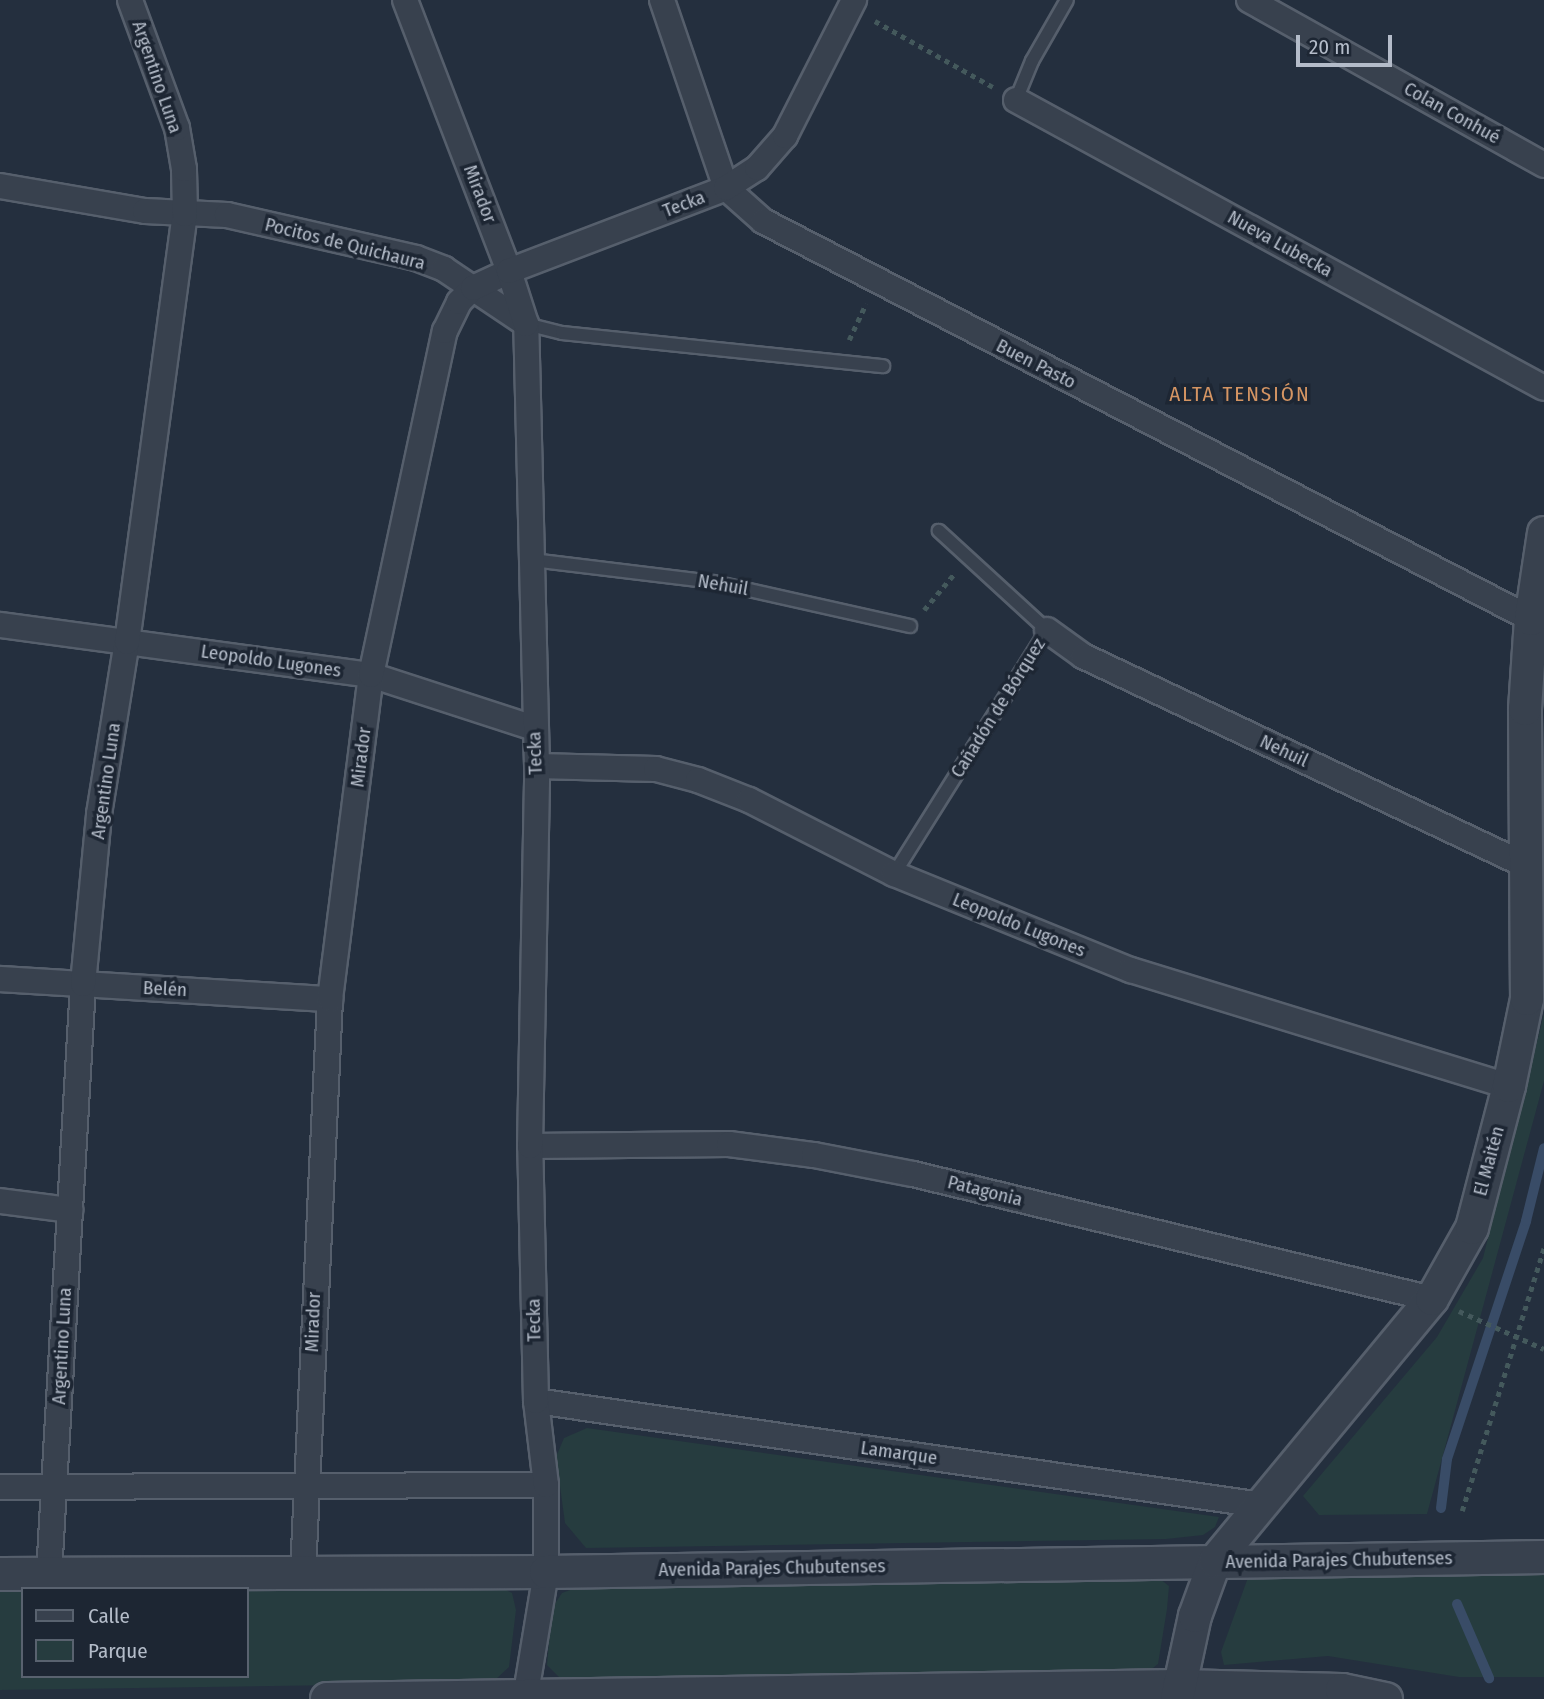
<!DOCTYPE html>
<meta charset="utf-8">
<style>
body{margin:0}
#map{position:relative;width:1544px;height:1699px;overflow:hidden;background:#242f3e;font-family:"Fira Sans Condensed",sans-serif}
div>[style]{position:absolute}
.green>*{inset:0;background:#263c3f}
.stream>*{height:10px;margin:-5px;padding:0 5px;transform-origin:5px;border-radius:5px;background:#394c67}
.path>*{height:4.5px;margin-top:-2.25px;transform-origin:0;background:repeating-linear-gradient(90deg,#44595c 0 5px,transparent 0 10px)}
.roads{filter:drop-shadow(2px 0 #565f6c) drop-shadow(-2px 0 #565f6c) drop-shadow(0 2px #565f6c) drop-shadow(0 -2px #565f6c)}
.service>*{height:12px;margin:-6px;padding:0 6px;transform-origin:6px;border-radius:6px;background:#38414e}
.minor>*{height:24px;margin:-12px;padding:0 12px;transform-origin:12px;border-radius:12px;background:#38414e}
.tertiary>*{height:32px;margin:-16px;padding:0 16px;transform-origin:16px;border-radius:16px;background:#38414e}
span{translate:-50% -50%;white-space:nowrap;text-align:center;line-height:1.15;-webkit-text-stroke:7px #1d2633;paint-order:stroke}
.street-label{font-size:19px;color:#b4bcc9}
.neighbourhood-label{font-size:21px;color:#d59563;letter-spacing:2px}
.legend{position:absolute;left:21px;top:1587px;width:228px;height:91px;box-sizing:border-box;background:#1d2633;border:2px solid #59626f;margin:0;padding:9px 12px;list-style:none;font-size:21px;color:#b4bcc9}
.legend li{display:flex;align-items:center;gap:14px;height:35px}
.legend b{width:35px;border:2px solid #59626f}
.scale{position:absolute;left:1296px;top:35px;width:96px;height:32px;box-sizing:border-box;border:4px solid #b4bcc9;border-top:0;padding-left:9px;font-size:21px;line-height:24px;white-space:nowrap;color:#b4bcc9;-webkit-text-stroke:5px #1d2633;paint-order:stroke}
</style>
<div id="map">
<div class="green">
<div style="clip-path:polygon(1544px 1014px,1544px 1081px,1427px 1514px,1319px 1515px,1303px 1496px,1437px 1337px,1483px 1258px)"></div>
<div style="clip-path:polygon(587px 1428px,1219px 1517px,1215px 1527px,1203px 1535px,1166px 1539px,586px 1548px,565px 1523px,556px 1457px,564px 1438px)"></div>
<div style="clip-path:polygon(1544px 1567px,1544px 1677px,1459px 1677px,1328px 1656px,1224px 1665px,1221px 1652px,1250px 1572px)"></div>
<div style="clip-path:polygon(1160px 1579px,1169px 1586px,1167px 1609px,1158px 1664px,1149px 1671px,562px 1680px,547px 1665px,552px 1608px,562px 1593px,581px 1586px)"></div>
<div style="clip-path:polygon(495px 1584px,512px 1593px,516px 1610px,509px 1667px,495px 1680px,481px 1683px,0 1690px,0 1590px,23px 1590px,23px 1676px,247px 1676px,247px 1589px)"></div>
</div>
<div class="stream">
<div style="left:1441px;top:1508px;width:49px;rotate:-83deg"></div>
<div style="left:1447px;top:1459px;width:251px;rotate:-71.6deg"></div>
<div style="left:1526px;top:1221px;width:75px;rotate:-76.1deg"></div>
<div style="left:1457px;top:1604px;width:81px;rotate:66.6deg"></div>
</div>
<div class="path">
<div style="left:875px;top:21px;width:135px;rotate:29.2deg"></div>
<div style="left:849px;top:340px;width:40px;rotate:-65deg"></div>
<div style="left:924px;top:610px;width:47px;rotate:-50.2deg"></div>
<div style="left:1459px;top:1311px;width:93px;rotate:24.1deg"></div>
<div style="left:1462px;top:1511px;width:275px;rotate:-72.7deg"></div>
</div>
<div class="roads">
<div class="service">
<div style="left:1016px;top:100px;width:42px;rotate:-67.7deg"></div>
<div style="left:1032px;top:61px;width:70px;rotate:-60.2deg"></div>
<div style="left:526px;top:324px;width:37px;rotate:14deg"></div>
<div style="left:562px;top:333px;width:323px;rotate:5.9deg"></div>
<div style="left:532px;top:560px;width:182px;rotate:6.9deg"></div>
<div style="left:713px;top:582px;width:202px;rotate:12.6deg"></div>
<div style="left:894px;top:874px;width:288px;rotate:-57.9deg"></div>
<div style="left:1047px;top:630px;width:147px;rotate:-137.5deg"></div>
</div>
<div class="minor">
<div style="left:662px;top:0;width:199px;rotate:71.2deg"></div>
<div style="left:726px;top:188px;width:50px;rotate:41.7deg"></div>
<div style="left:763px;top:221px;width:865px;rotate:27.39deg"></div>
<div style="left:1249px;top:0;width:338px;rotate:29.2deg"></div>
<div style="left:1016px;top:100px;width:601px;rotate:28.61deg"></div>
<div style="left:0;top:186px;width:147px;rotate:9.8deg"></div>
<div style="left:145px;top:211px;width:82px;rotate:2.8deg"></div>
<div style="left:227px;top:215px;width:194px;rotate:12.8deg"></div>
<div style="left:416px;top:258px;width:30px;rotate:21deg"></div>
<div style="left:444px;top:269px;width:99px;rotate:33.9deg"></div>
<div style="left:0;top:625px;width:374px;rotate:7.7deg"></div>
<div style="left:371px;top:675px;width:171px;rotate:18deg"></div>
<div style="left:1047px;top:630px;width:44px;rotate:35.8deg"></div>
<div style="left:1083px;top:656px;width:489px;rotate:25.3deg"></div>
<div style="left:537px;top:766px;width:119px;rotate:1.4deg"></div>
<div style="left:656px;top:769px;width:43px;rotate:14.7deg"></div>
<div style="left:698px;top:780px;width:55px;rotate:21.4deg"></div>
<div style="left:749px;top:800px;width:163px;rotate:27deg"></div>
<div style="left:894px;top:874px;width:256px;rotate:22.1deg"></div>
<div style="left:1131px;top:970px;width:395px;rotate:17.1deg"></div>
<div style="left:0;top:979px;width:331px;rotate:3.5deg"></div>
<div style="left:530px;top:1146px;width:199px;rotate:-0.6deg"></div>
<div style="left:729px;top:1144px;width:86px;rotate:7.4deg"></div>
<div style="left:814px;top:1155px;width:101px;rotate:10.9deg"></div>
<div style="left:913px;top:1174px;width:534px;rotate:13.54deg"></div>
<div style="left:0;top:1201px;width:71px;rotate:7.3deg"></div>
<div style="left:536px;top:1401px;width:732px;rotate:8.16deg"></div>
<div style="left:0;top:1487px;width:546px;rotate:-0.21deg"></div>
<div style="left:303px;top:1572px;width:574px;rotate:-87.3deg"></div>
<div style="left:330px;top:999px;width:327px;rotate:-82.8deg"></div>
<div style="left:371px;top:675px;width:352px;rotate:-77.9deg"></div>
<div style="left:445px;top:331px;width:32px;rotate:-64deg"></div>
<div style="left:459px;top:302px;width:20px;rotate:-45deg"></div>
<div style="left:473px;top:288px;width:40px;rotate:-25deg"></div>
<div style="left:509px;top:271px;width:290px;rotate:-111deg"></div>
<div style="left:49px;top:1574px;width:591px;rotate:-86.7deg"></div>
<div style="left:83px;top:984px;width:171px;rotate:-84.6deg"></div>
<div style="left:99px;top:814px;width:174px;rotate:-80.8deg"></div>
<div style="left:127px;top:642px;width:432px;rotate:-82.3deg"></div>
<div style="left:185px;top:214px;width:45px;rotate:-91.3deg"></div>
<div style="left:184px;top:169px;width:42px;rotate:-99.7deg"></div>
<div style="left:177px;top:128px;width:136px;rotate:-110.2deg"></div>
<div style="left:525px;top:1699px;width:129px;rotate:-80.6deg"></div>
<div style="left:546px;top:1572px;width:87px;rotate:-90deg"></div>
<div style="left:546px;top:1485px;width:85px;rotate:-96.8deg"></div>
<div style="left:536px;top:1401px;width:255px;rotate:-91.3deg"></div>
<div style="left:530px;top:1146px;width:380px;rotate:-88.9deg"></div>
<div style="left:537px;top:766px;width:442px;rotate:-91.4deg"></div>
<div style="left:526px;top:324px;width:56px;rotate:-107.8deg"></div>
<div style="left:509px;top:271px;width:232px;rotate:-20.9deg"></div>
<div style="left:726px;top:188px;width:37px;rotate:-33deg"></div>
<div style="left:757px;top:168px;width:43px;rotate:-48.8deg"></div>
<div style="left:785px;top:136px;width:153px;rotate:-63.1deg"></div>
</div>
<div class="tertiary">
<div style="left:0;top:1574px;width:546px;rotate:-0.21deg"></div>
<div style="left:546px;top:1572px;width:998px;rotate:-0.86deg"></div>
<div style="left:327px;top:1699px;width:852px;rotate:-0.87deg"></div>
<div style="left:1179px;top:1686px;width:163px;rotate:1.4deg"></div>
<div style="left:1342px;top:1690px;width:45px;rotate:11.6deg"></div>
<div style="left:1177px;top:1699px;width:85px;rotate:-77.8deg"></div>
<div style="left:1195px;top:1616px;width:59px;rotate:-70deg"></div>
<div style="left:1215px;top:1561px;width:340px;rotate:-50.4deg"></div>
<div style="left:1432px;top:1299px;width:81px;rotate:-60.6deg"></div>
<div style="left:1472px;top:1228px;width:147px;rotate:-75.4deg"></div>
<div style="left:1509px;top:1086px;width:89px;rotate:-78.3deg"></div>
<div style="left:1527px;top:999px;width:290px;rotate:-90.4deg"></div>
<div style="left:1525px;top:709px;width:90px;rotate:-86.2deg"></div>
<div style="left:1531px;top:619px;width:87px;rotate:-81.4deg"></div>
</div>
</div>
<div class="street-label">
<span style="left:157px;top:77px;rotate:71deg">Argentino Luna</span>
<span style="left:1452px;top:113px;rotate:29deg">Colan Conhué</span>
<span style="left:480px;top:194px;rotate:69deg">Mirador</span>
<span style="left:684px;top:204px;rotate:-21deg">Tecka</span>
<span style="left:345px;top:244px;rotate:14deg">Pocitos de Quichaura</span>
<span style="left:1280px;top:244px;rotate:29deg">Nueva Lubecka</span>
<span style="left:1036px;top:364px;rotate:27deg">Buen Pasto</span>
<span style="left:723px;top:585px;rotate:10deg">Nehuil</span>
<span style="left:271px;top:661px;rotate:8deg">Leopoldo Lugones</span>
<span style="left:998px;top:708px;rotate:-58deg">Cañadón de Bórquez</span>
<span style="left:1284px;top:751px;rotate:25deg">Nehuil</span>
<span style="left:535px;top:753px;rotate:-92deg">Tecka</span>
<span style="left:361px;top:757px;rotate:-83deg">Mirador</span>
<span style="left:106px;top:781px;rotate:-82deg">Argentino Luna</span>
<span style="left:1019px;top:925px;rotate:22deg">Leopoldo Lugones</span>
<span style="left:165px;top:989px;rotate:3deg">Belén</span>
<span style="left:1489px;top:1161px;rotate:-75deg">El Maitén</span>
<span style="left:985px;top:1191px;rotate:14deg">Patagonia</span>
<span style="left:534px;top:1320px;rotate:-91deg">Tecka</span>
<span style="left:313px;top:1322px;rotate:-88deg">Mirador</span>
<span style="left:62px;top:1346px;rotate:-87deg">Argentino Luna</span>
<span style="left:899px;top:1453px;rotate:8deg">Lamarque</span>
<span style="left:1339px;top:1560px;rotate:-1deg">Avenida Parajes Chubutenses</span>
<span style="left:772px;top:1568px;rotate:-1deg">Avenida Parajes Chubutenses</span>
</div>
<div class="neighbourhood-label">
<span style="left:1240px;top:394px">ALTA TENSIÓN</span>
</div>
<ul class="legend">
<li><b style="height:9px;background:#38414e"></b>Calle</li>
<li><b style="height:19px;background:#263c3f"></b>Parque</li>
</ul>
<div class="scale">20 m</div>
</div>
